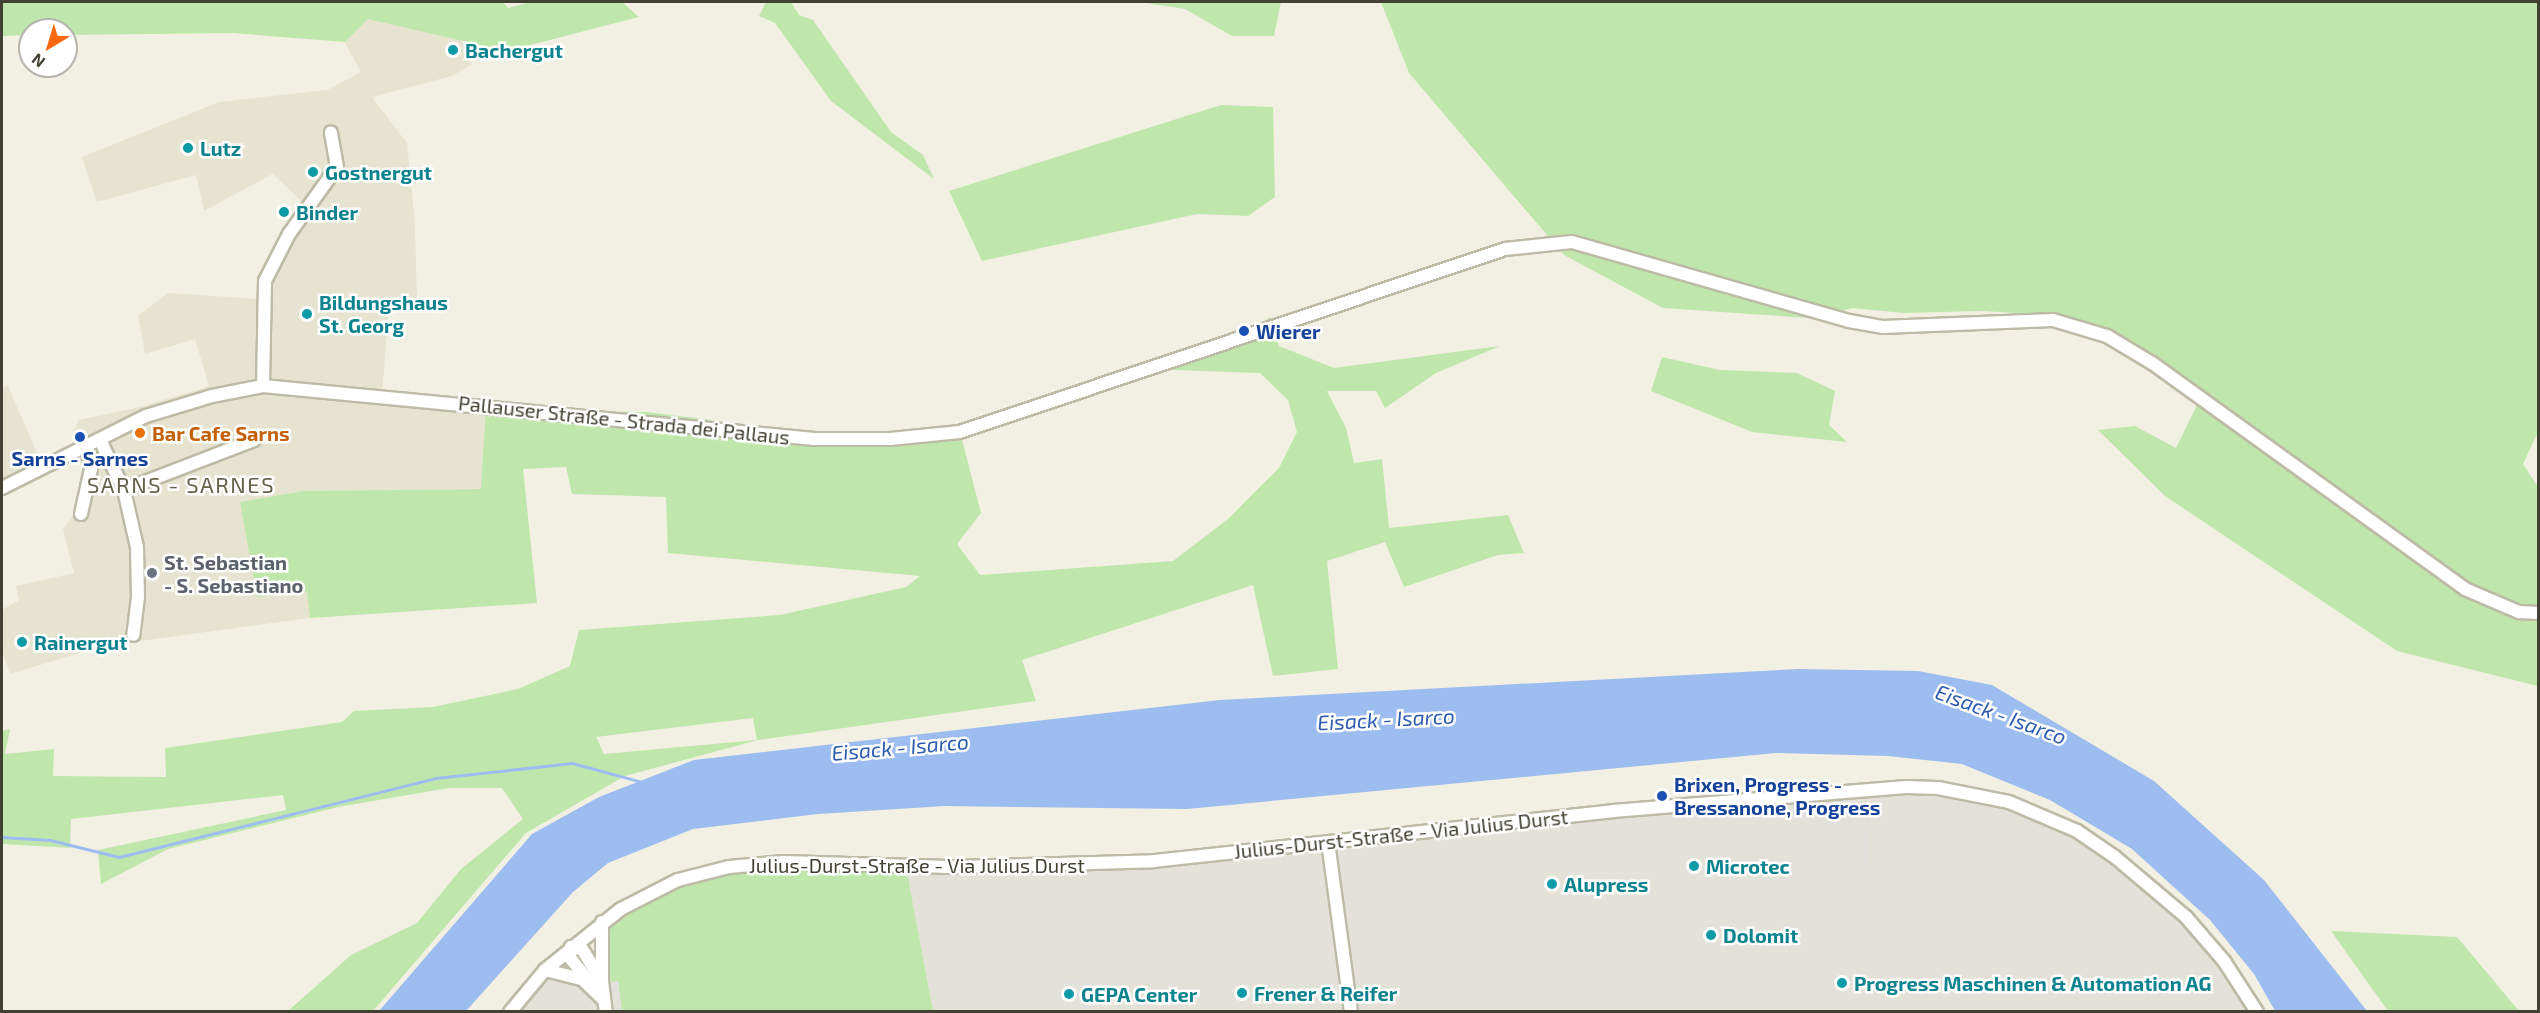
<!DOCTYPE html>
<meta charset="utf-8">
<style>
body{margin:0}
#map{position:relative;width:2540px;height:1013px;overflow:hidden;background:#f2f0e3;font-family:"Exo 2",sans-serif}
div>[style]{position:absolute}
.residential>*{inset:0;background:#e6e4d1}
.industrial>*{inset:0;background:#e3e1d8}
.green>*{inset:0;background:#bfe7ab}
.parking>*{inset:0;background:#e2e1dc;transform-origin:0 0}
.water>*{inset:0;background:#9dbcf0}
.stream>*{height:3px;margin:-1.5px;padding:0 1.5px;transform-origin:1.5px;border-radius:1.5px;background:#9dbcf0}
.roads{filter:drop-shadow(2px 0 #bdbaa6) drop-shadow(-2px 0 #bdbaa6) drop-shadow(0 2px #bdbaa6) drop-shadow(0 -2px #bdbaa6)}
.minor>*{height:12px;margin:-6px;padding:0 6px;transform-origin:6px;border-radius:6px;background:#fff}
.dots>*{width:16px;height:16px;translate:-50% -50%;box-sizing:border-box;border:3px solid #fff;border-radius:50%}
span{translate:-50% -50%;white-space:nowrap;text-align:center;line-height:1.15;-webkit-text-stroke:5px #fff;paint-order:stroke}
.culture-label{font-size:20px;color:#0d838f;font-weight:700}
.left{translate:0 -50%;text-align:left}
.transit-label{font-size:20px;color:#164399;font-weight:700}
.street-label{font-size:20px;color:#434133}
.food-label{font-size:20px;color:#c56008;font-weight:700}
.worship-label{font-size:20px;color:#5b616d;font-weight:700}
.water-label{font-size:21px;color:#2c5baf;font-style:italic}
.quarter-label{font-size:22px;color:#66614a;letter-spacing:1.5px}
.frame{position:absolute;inset:0;border:3px solid #434133;pointer-events:none}
.north{position:absolute;left:18px;top:18px;width:60px;height:60px;box-sizing:border-box;background:#fff;border:2px solid #b4b3ad;border-radius:50%;rotate:218deg;font-size:16px;font-weight:700;line-height:24px;text-align:center;color:#434133}
.north::after{content:'';display:block;margin:auto;width:21px;height:27px;background:#fc6710;clip-path:polygon(50% 0,100% 100%,50% 72%,0 100%)}
</style>
<div id="map">
<div class="residential">
<div style="clip-path:polygon(368px 19px,461px 38px,472px 64px,452px 76px,372px 97px,407px 143px,415px 224px,417px 303px,389px 306px,382px 396px,486px 407px,482px 489px,303px 491px,240px 502px,250px 556px,307px 592px,310px 618px,103px 646px,10px 674px,2px 650px,2px 610px,19px 600px,16px 586px,74px 573px,63px 529px,76px 512px,87px 485px,72px 435px,79px 420px,144px 406px,209px 386px,195px 339px,145px 354px,138px 316px,168px 293px,258px 299px,266px 266px,305px 205px,273px 174px,204px 211px,196px 175px,97px 202px,82px 157px,219px 102px,327px 90px,361px 72px,344px 41px)"></div>
<div style="clip-path:polygon(8px 386px,44px 469px,2px 488px,2px 388px)"></div>
</div>
<div class="industrial">
<div style="clip-path:polygon(1878px 789px,1974px 793px,2077px 831px,2171px 904px,2257px 1011px,933px 1011px,907px 872px,907px 865px,1049px 866px)"></div>
<div style="clip-path:polygon(545px 970px,582px 979px,606px 1012px,510px 1012px)"></div>
</div>
<div class="green">
<div style="clip-path:polygon(2px 2px,503px 2px,508px 8px,530px 2px,622px 2px,639px 17px,507px 51px,368px 19px,345px 42px,233px 33px,66px 35px,66px 30px,30px 30px,30px 35px,2px 36px)"></div>
<div style="clip-path:polygon(766px 2px,791px 2px,799px 15px,813px 20px,891px 132px,923px 155px,934px 179px,831px 101px,775px 23px,759px 16px)"></div>
<div style="clip-path:polygon(1281px 2px,1274px 36px,1232px 36px,1185px 9px,1146px 3px)"></div>
<div style="clip-path:polygon(1381px 2px,2538px 2px,2538px 432px,2523px 464px,2538px 487px,2538px 686px,2397px 651px,2165px 496px,2098px 430px,2135px 426px,2176px 448px,2199px 401px,2107px 338px,2049px 315px,1982px 311px,1903px 313px,1853px 308px,1809px 318px,1663px 308px,1564px 255px,1409px 73px)"></div>
<div style="clip-path:polygon(1221px 105px,1273px 107px,1275px 197px,1248px 216px,1197px 214px,982px 261px,949px 191px)"></div>
<div style="clip-path:polygon(evenodd,1270px 317px,1279px 346px,1334px 368px,1500px 346px,1436px 373px,1385px 408px,1376px 391px,1327px 391px,1346px 428px,1354px 463px,1382px 459px,1389px 528px,1508px 515px,1524px 553px,1498px 555px,1404px 587px,1385px 542px,1327px 561px,1338px 669px,1273px 676px,1253px 585px,1022px 660px,1036px 701px,758px 740px,625px 776px,526px 833px,373px 1011px,288px 1011px,351px 955px,417px 923px,461px 869px,523px 819px,502px 788px,449px 788px,338px 807px,168px 849px,101px 884px,98px 850px,286px 810px,283px 795px,71px 819px,70px 848px,2px 844px,2px 731px,10px 729px,5px 754px,54px 749px,53px 776px,166px 777px,165px 748px,342px 722px,354px 711px,433px 707px,518px 689px,570px 666px,579px 630px,780px 615px,906px 587px,920px 576px,668px 553px,666px 497px,572px 494px,566px 467px,523px 469px,537px 603px,310px 618px,307px 592px,257px 597px,240px 502px,303px 491px,481px 489px,486px 407px,530px 411px,647px 412px,831px 435px,960px 432px,981px 513px,957px 544px,980px 575px,1173px 561px,1228px 519px,1279px 468px,1297px 432px,1288px 400px,1260px 373px,1146px 369px,1246px 336px,1270px 317px,753px 718px,757px 740px,604px 754px,596px 737px,753px 718px)"></div>
<div style="clip-path:polygon(1662px 357px,1720px 370px,1797px 373px,1835px 391px,1829px 425px,1847px 442px,1752px 432px,1651px 391px)"></div>
<div style="clip-path:polygon(781px 868px,907px 872px,933px 1011px,621px 1011px,618px 981px,611px 982px,604px 957px,610px 923px,617px 917px,661px 893px,727px 874px)"></div>
<div style="clip-path:polygon(2331px 931px,2457px 937px,2519px 1011px,2388px 1011px)"></div>
</div>
<div class="parking">
<div style="clip-path:polygon(1842px 802px,1870px 820px,1867px 867px,1781px 806px)"></div>
<div style="clip-path:polygon(1090px 978px,1094px 1011px,1057px 1011px,1053px 983px)"></div>
<div style="left:618px;top:981px;width:30px;height:11px;rotate:82deg"></div>
</div>
<div class="water">
<div style="clip-path:polygon(1799px 669px,1918px 671px,1992px 685px,2154px 781px,2264px 880px,2367px 1011px,2275px 1011px,2254px 974px,2210px 920px,2132px 849px,2050px 800px,1962px 764px,1888px 756px,1776px 753px,1187px 809px,945px 806px,818px 814px,693px 829px,608px 863px,573px 892px,466px 1011px,379px 1011px,532px 834px,599px 797px,694px 760px,1220px 700px)"></div>
</div>
<div class="stream">
<div style="left:2px;top:837px;width:48px;rotate:3.6deg"></div>
<div style="left:50px;top:840px;width:71px;rotate:13.8deg"></div>
<div style="left:119px;top:857px;width:326px;rotate:-14deg"></div>
<div style="left:435px;top:778px;width:138px;rotate:-6.2deg"></div>
<div style="left:572px;top:763px;width:73px;rotate:15.2deg"></div>
</div>
<div class="roads">
<div class="minor">
<div style="left:263px;top:386px;width:105px;rotate:-88.9deg"></div>
<div style="left:265px;top:281px;width:53px;rotate:-62.9deg"></div>
<div style="left:289px;top:234px;width:82px;rotate:-54.4deg"></div>
<div style="left:337px;top:167px;width:35px;rotate:-100deg"></div>
<div style="left:100px;top:440px;width:55px;rotate:64.4deg"></div>
<div style="left:124px;top:490px;width:58px;rotate:77.2deg"></div>
<div style="left:137px;top:547px;width:50px;rotate:88.9deg"></div>
<div style="left:138px;top:597px;width:38px;rotate:97deg"></div>
<div style="left:2px;top:488px;width:161px;rotate:-26.6deg"></div>
<div style="left:146px;top:416px;width:69px;rotate:-16.9deg"></div>
<div style="left:212px;top:396px;width:52px;rotate:-11.1deg"></div>
<div style="left:263px;top:386px;width:554px;rotate:5.49deg"></div>
<div style="left:814px;top:439px;width:76px"></div>
<div style="left:890px;top:439px;width:70px;rotate:-5.7deg"></div>
<div style="left:960px;top:432px;width:575px;rotate:-18.56deg"></div>
<div style="left:1505px;top:249px;width:67px;rotate:-6deg"></div>
<div style="left:1572px;top:242px;width:288px;rotate:15.9deg"></div>
<div style="left:1849px;top:321px;width:35px;rotate:10deg"></div>
<div style="left:1883px;top:327px;width:170px;rotate:-2.4deg"></div>
<div style="left:2053px;top:320px;width:56px;rotate:16.5deg"></div>
<div style="left:2107px;top:336px;width:52px;rotate:31deg"></div>
<div style="left:2152px;top:363px;width:386px;rotate:35.8deg"></div>
<div style="left:2465px;top:589px;width:59px;rotate:23.1deg"></div>
<div style="left:2519px;top:612px;width:19px;rotate:3deg"></div>
<div style="left:124px;top:490px;width:139px;rotate:-21deg"></div>
<div style="left:81px;top:514px;width:46px;rotate:-77.5deg"></div>
<div style="left:91px;top:469px;width:23px;rotate:-100deg"></div>
<div style="left:1328px;top:842px;width:172px;rotate:82.3deg"></div>
<div style="left:571px;top:947px;width:11px;rotate:10deg"></div>
<div style="left:582px;top:949px;width:38px;rotate:58deg"></div>
<div style="left:602px;top:981px;width:31px;rotate:83deg"></div>
<div style="left:571px;top:947px;width:11px;rotate:95deg"></div>
<div style="left:570px;top:958px;width:33px;rotate:50deg"></div>
<div style="left:545px;top:970px;width:38px;rotate:14deg"></div>
<div style="left:582px;top:979px;width:29px;rotate:44deg"></div>
<div style="left:602px;top:978px;width:56px;rotate:-90deg"></div>
<div style="left:510px;top:1012px;width:55px;rotate:-50.2deg"></div>
<div style="left:545px;top:970px;width:97px;rotate:-38.8deg"></div>
<div style="left:621px;top:909px;width:64px;rotate:-27deg"></div>
<div style="left:678px;top:880px;width:53px;rotate:-14.3deg"></div>
<div style="left:729px;top:867px;width:55px;rotate:-5.2deg"></div>
<div style="left:784px;top:862px;width:173px;rotate:1.7deg"></div>
<div style="left:957px;top:867px;width:197px;rotate:-1.7deg"></div>
<div style="left:1154px;top:861px;width:462px;rotate:-6.2deg"></div>
<div style="left:1613px;top:811px;width:294px;rotate:-4.7deg"></div>
<div style="left:1906px;top:787px;width:32px;rotate:2deg"></div>
<div style="left:1938px;top:788px;width:72px;rotate:11.2deg"></div>
<div style="left:2009px;top:802px;width:74px;rotate:23.1deg"></div>
<div style="left:2077px;top:831px;width:46px;rotate:34.4deg"></div>
<div style="left:2115px;top:857px;width:93px;rotate:40.2deg"></div>
<div style="left:2186px;top:917px;width:58px;rotate:49.2deg"></div>
<div style="left:2224px;top:961px;width:61px;rotate:57.1deg"></div>
</div>
</div>
<div class="dots">
<div style="left:453px;top:50px;background:#0f9aa8"></div>
<div style="left:188px;top:148px;background:#0f9aa8"></div>
<div style="left:313px;top:172px;background:#0f9aa8"></div>
<div style="left:284px;top:212px;background:#0f9aa8"></div>
<div style="left:307px;top:314px;background:#0f9aa8"></div>
<div style="left:1244px;top:331px;background:#1a4fb4"></div>
<div style="left:140px;top:433px;background:#e8710a"></div>
<div style="left:80px;top:437px;background:#1a4fb4"></div>
<div style="left:152px;top:573px;background:#6b7280"></div>
<div style="left:22px;top:642px;background:#0f9aa8"></div>
<div style="left:1662px;top:796px;background:#1a4fb4"></div>
<div style="left:1694px;top:866px;background:#0f9aa8"></div>
<div style="left:1552px;top:884px;background:#0f9aa8"></div>
<div style="left:1711px;top:935px;background:#0f9aa8"></div>
<div style="left:1842px;top:983px;background:#0f9aa8"></div>
<div style="left:1242px;top:993px;background:#0f9aa8"></div>
<div style="left:1069px;top:994px;background:#0f9aa8"></div>
</div>
<div class="culture-label">
<span class="left" style="left:465px;top:50px">Bachergut</span>
<span class="left" style="left:200px;top:148px">Lutz</span>
<span class="left" style="left:325px;top:172px">Gostnergut</span>
<span class="left" style="left:296px;top:212px">Binder</span>
<span class="left" style="left:319px;top:314px">Bildungshaus<br>St. Georg</span>
<span class="left" style="left:34px;top:642px">Rainergut</span>
<span class="left" style="left:1706px;top:866px">Microtec</span>
<span class="left" style="left:1564px;top:884px">Alupress</span>
<span class="left" style="left:1723px;top:935px">Dolomit</span>
<span class="left" style="left:1854px;top:983px">Progress Maschinen &amp; Automation AG</span>
<span class="left" style="left:1254px;top:993px">Frener &amp; Reifer</span>
<span class="left" style="left:1081px;top:994px">GEPA Center</span>
</div>
<div class="transit-label">
<span class="left" style="left:1256px;top:331px">Wierer</span>
<span style="left:80px;top:458px">Sarns - Sarnes</span>
<span class="left" style="left:1674px;top:796px">Brixen, Progress -<br>Bressanone, Progress</span>
</div>
<div class="street-label">
<span style="left:624px;top:420px;rotate:6deg">Pallauser Straße - Strada dei Pallaus</span>
<span style="left:1401px;top:834px;rotate:-6deg">Julius-Durst-Straße - Via Julius Durst</span>
<span style="left:917px;top:865px">Julius-Durst-Straße - Via Julius Durst</span>
</div>
<div class="food-label">
<span class="left" style="left:152px;top:433px">Bar Cafe Sarns</span>
</div>
<div class="worship-label">
<span class="left" style="left:164px;top:574px">St. Sebastian<br>- S. Sebastiano</span>
</div>
<div class="water-label">
<span style="left:2001px;top:714px;rotate:20deg">Eisack - Isarco</span>
<span style="left:1386px;top:719px;rotate:-3deg">Eisack - Isarco</span>
<span style="left:900px;top:747px;rotate:-5deg">Eisack - Isarco</span>
</div>
<div class="quarter-label">
<span style="left:181px;top:485px">SARNS - SARNES</span>
</div>
<div class="frame"></div>
<div class="north">N</div>
</div>
